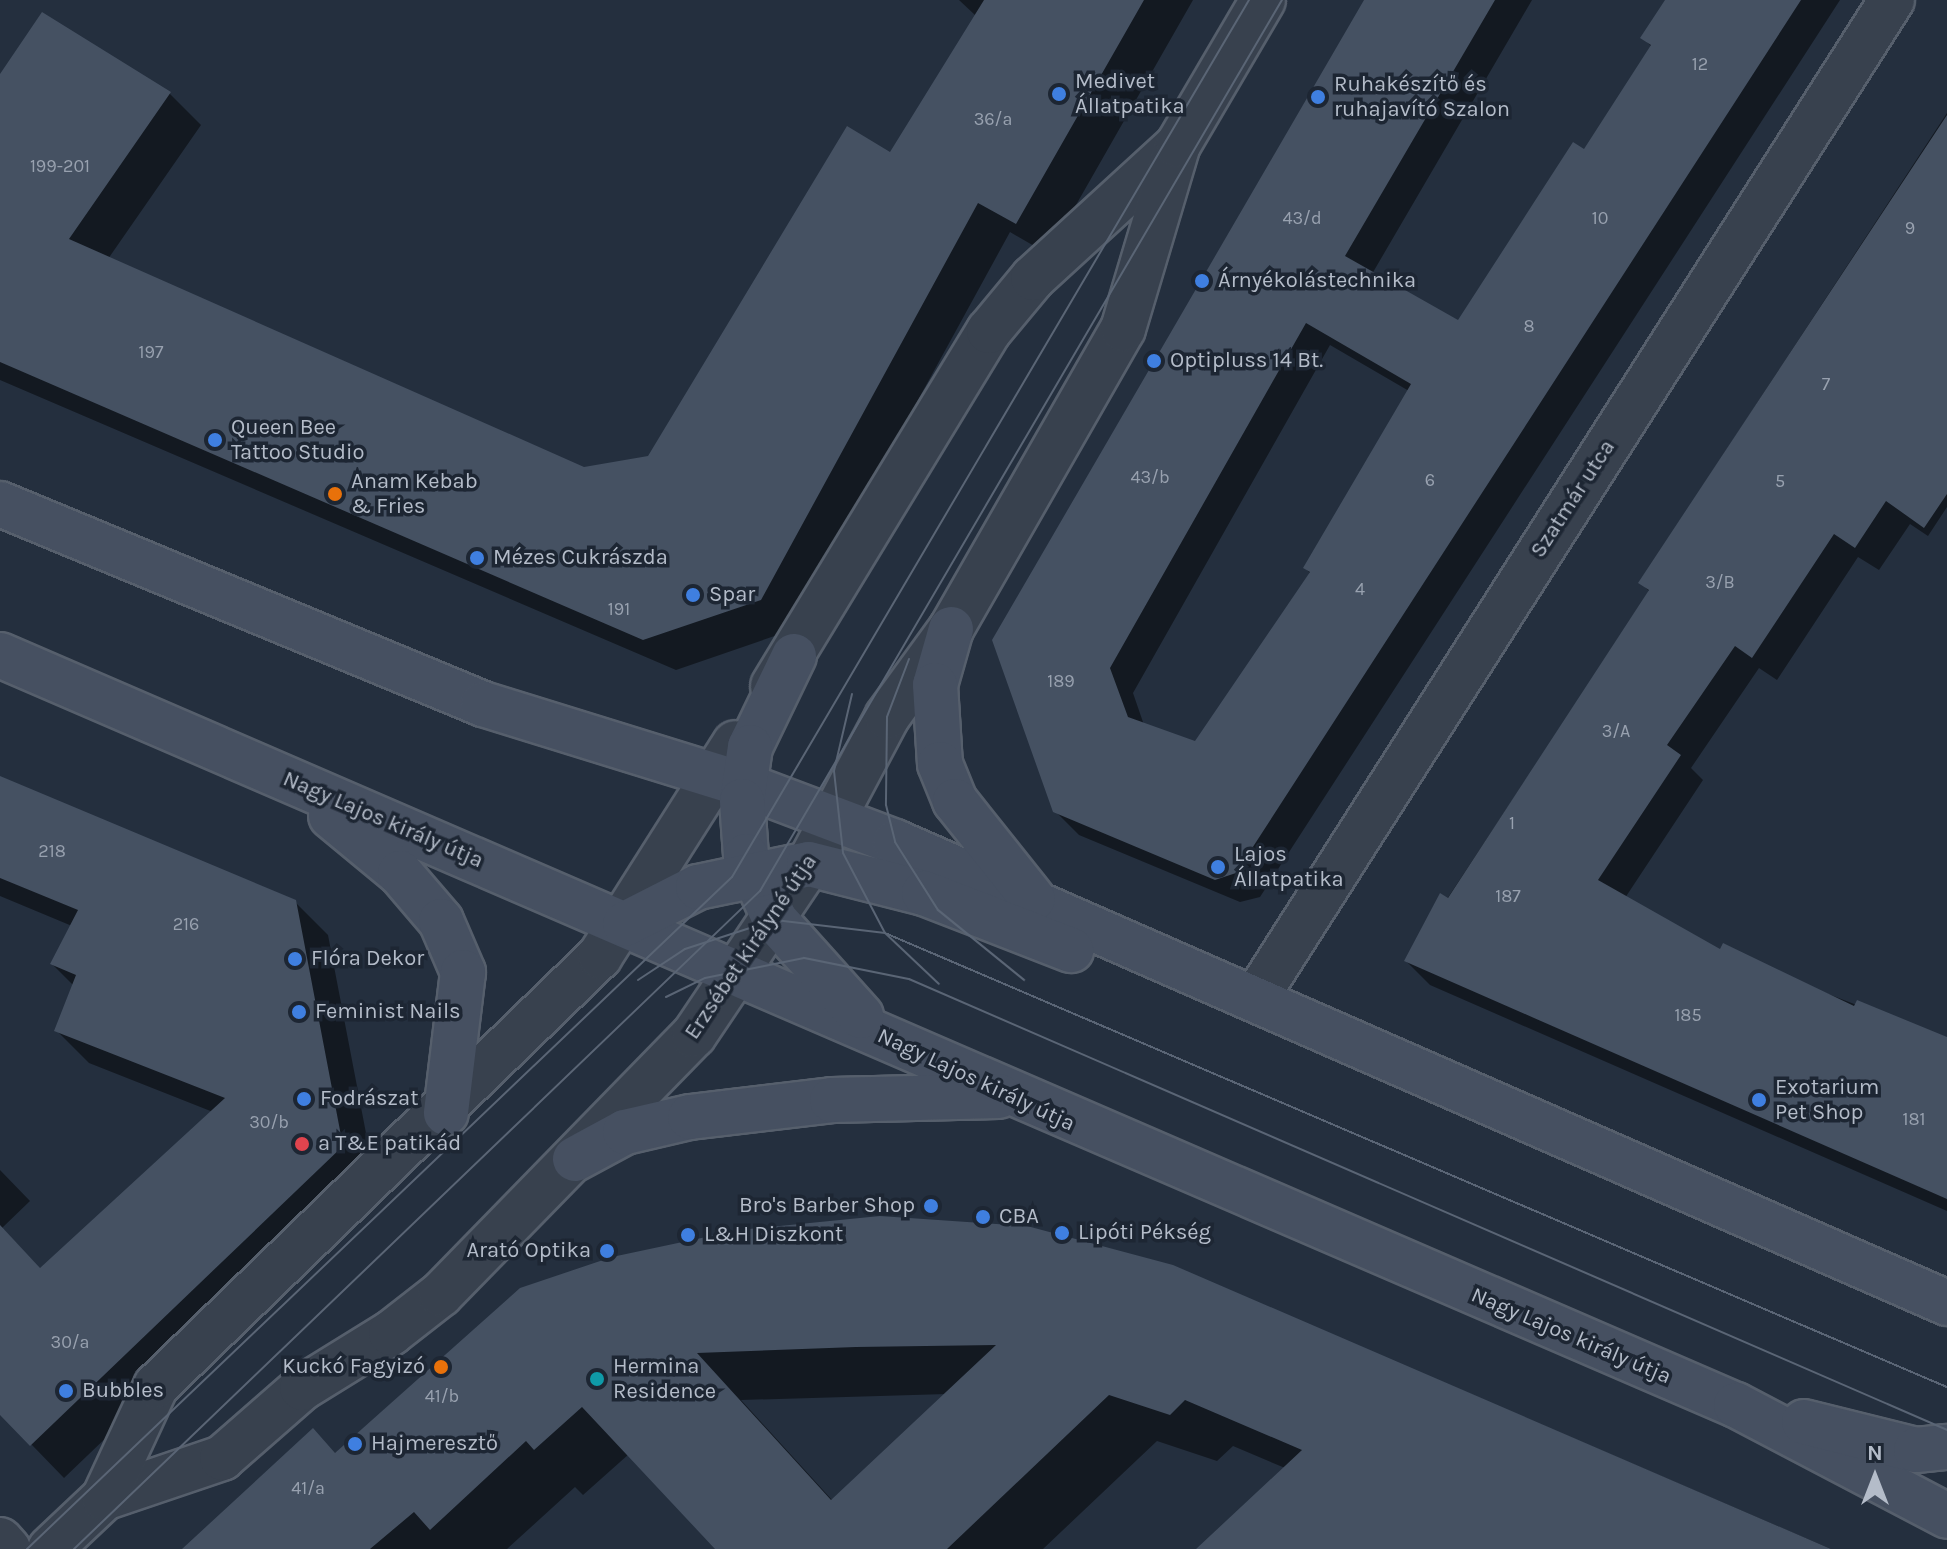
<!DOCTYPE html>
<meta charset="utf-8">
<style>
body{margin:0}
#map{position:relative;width:1947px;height:1549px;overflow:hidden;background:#242f3e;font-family:Karla,sans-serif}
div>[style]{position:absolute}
.shadow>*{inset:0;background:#0007}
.building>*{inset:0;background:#455162}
.roads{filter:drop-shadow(2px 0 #565f6c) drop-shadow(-2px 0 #565f6c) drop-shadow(0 2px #565f6c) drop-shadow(0 -2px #565f6c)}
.minor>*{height:44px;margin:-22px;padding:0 22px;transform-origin:22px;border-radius:22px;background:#38414e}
.tertiary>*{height:44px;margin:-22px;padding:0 22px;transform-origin:22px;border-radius:22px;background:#38414e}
.secondary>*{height:44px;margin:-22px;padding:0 22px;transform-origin:22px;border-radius:22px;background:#465061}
.tram>*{height:2px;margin:-1px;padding:0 1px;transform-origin:1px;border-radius:1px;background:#5a6575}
.dots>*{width:22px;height:22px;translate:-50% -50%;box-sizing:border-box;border:4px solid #1d2633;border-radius:50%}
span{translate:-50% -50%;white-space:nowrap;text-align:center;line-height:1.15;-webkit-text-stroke:7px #1d2633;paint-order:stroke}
.number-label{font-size:18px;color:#98a1af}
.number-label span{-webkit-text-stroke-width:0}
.poi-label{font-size:22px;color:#b4bcc9}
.left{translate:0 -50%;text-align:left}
.right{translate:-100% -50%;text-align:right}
.street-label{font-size:22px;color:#b4bcc9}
.north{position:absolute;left:1835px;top:1437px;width:80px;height:80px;-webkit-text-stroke:6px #1d2633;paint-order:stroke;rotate:0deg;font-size:22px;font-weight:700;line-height:32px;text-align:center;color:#b4bcc9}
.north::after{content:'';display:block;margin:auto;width:28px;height:36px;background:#b4bcc9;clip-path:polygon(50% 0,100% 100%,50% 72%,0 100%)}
</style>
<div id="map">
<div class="shadow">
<div style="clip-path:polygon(959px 0,1193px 0,1048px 254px,1010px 232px,792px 630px,676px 670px,0 380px,0 78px,43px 15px,170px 94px,201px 125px,108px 259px,584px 470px,649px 458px,891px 155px,976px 16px)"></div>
<div style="clip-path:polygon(evenodd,1367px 0,1532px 0,1372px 274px,1459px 323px,1585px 152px,1652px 47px,1643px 38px,1667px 0,1840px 0,1260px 897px,1240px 902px,1079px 835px,1055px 811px,1367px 0,1330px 345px,1409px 391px,1305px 568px,1311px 574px,1196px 744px,1144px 725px,1133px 693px,1330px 345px)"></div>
<div style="clip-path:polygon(1947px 113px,1947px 507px,1928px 536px,1910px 524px,1879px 570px,1858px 557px,1777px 680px,1759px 668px,1691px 768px,1703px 780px,1625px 898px,1720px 952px,1947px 1040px,1947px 1211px,1430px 985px,1406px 961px,1650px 592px,1640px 582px)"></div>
<div style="clip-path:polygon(0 779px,295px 902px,328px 935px,375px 1180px,64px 1478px,0 1412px,0 1170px,30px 1201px,2px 1228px,41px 1270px,213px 1112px,89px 1063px,56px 1030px,74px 986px,52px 964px,72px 926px,0 896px)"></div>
<div style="clip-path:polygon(evenodd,1172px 1266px,1831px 1549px,1199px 1549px,1285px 1468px,1233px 1446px,1217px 1461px,1157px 1441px,1043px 1549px,718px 1549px,629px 1454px,583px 1495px,575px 1487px,507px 1549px,185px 1549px,336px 1454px,521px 1290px,1172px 1266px,947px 1394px,833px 1501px,741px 1400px,947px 1394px)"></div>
</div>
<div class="building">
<div style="clip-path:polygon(984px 0,1144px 0,1016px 224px,978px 203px,761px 600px,643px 640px,0 362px,0 74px,42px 12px,171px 92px,69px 239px,584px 467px,648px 456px,847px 126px,890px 152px)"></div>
<div style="clip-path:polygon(evenodd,1364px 0,1495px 0,1345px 256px,1458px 320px,1573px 142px,1584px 149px,1651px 45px,1640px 38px,1665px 0,1801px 0,1236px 873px,1215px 880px,1053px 812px,992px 640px,1364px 0,1306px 323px,1411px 384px,1303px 568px,1310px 572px,1195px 741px,1128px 717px,1110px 668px,1306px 323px)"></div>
<div style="clip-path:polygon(1947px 115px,1947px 494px,1924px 528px,1886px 501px,1855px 548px,1834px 534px,1752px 658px,1735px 646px,1667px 745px,1681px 755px,1598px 880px,1720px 949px,1723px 943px,1854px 1006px,1857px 1000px,1947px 1037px,1947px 1199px,1404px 961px,1440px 893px,1448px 898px,1649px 590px,1638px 583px)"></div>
<div style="clip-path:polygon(0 776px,296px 900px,343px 1146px,30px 1446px,0 1415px,0 1225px,40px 1268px,225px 1098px,54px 1031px,76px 975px,50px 964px,78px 910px,0 878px)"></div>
<div style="clip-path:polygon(evenodd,880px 1216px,1027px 1226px,1173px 1265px,1831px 1549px,1196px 1549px,1302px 1450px,1185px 1400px,1170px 1415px,1109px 1395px,947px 1549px,715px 1549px,582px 1407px,534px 1450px,526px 1441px,430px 1530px,414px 1512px,370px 1549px,182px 1549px,313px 1428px,335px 1453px,520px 1288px,612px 1257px,739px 1230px,880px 1216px,996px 1345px,831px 1500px,697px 1353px,856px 1347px,996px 1345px)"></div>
</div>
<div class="roads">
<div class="minor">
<div style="left:1255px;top:999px;width:1185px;rotate:-57.48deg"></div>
</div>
<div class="tertiary">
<div style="left:773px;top:686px;width:416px;rotate:-58.7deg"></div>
<div style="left:989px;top:331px;width:69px;rotate:-50.3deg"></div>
<div style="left:1033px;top:278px;width:194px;rotate:-42.5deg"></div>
<div style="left:104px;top:1498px;width:125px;rotate:-18.7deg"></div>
<div style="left:222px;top:1458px;width:106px;rotate:-41.2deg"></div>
<div style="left:302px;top:1388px;width:105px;rotate:-31.7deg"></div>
<div style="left:391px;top:1333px;width:63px;rotate:-38deg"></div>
<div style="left:441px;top:1294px;width:362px;rotate:-45.7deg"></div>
<div style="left:694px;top:1035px;width:206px;rotate:-56.1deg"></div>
<div style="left:809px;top:864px;width:166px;rotate:-62deg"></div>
<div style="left:887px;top:717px;width:109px;rotate:-54deg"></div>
<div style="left:951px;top:629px;width:346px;rotate:-60.2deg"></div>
<div style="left:1123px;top:329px;width:192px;rotate:-73.4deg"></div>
<div style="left:1178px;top:145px;width:168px;rotate:-59.6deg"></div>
<div style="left:0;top:1540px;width:12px;rotate:48deg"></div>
<div style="left:50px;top:1549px;width:74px;rotate:-43.4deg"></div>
<div style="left:104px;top:1498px;width:123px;rotate:-65.1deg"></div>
<div style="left:156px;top:1386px;width:618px;rotate:-44.08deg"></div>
<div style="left:600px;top:956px;width:252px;rotate:-57.6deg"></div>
</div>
<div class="secondary">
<div style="left:0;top:504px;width:523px;rotate:22.49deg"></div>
<div style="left:483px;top:704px;width:273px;rotate:17.2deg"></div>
<div style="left:744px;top:785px;width:161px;rotate:20.7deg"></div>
<div style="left:895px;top:842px;width:1149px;rotate:23.66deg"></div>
<div style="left:951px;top:629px;width:58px;rotate:105.9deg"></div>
<div style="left:935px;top:685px;width:79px;rotate:86.4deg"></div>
<div style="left:940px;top:764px;width:40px;rotate:68deg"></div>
<div style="left:955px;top:801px;width:125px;rotate:51.5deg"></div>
<div style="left:0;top:655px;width:1891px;rotate:23.37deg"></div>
<div style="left:1736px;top:1405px;width:238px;rotate:27.7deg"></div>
<div style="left:794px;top:656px;width:101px;rotate:115.8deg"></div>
<div style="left:750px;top:747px;width:55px;rotate:98.4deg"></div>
<div style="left:742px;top:801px;width:55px;rotate:85.8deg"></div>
<div style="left:746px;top:856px;width:70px;rotate:65.6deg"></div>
<div style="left:775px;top:920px;width:129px;rotate:48.1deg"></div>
<div style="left:331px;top:816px;width:89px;rotate:39.6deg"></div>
<div style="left:400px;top:873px;width:63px;rotate:49.5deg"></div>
<div style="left:441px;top:921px;width:56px;rotate:66.7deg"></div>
<div style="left:463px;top:972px;width:142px;rotate:96.9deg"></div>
<div style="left:625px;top:924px;width:82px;rotate:-26.9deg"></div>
<div style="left:698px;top:887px;width:113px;rotate:-11.7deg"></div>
<div style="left:809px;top:864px;width:119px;rotate:14.2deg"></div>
<div style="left:924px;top:893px;width:158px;rotate:21.2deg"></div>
<div style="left:575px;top:1159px;width:57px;rotate:-28.4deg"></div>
<div style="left:625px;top:1132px;width:67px;rotate:-13deg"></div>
<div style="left:690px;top:1117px;width:143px;rotate:-6.8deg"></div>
<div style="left:832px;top:1100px;width:167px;rotate:-1.4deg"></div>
<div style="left:1804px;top:1422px;width:115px;rotate:14deg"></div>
<div style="left:1916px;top:1450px;width:31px;rotate:-6deg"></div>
</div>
</div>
<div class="tram">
<div style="left:909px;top:659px;width:62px;rotate:110.8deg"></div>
<div style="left:887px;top:717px;width:88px;rotate:90.7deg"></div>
<div style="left:886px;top:805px;width:38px;rotate:76deg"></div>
<div style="left:895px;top:842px;width:80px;rotate:57.7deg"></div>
<div style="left:938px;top:910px;width:111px;rotate:39.1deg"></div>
<div style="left:852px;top:694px;width:79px;rotate:103.2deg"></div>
<div style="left:834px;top:771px;width:82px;rotate:83.7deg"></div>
<div style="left:843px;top:853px;width:90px;rotate:62.3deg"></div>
<div style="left:885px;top:933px;width:74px;rotate:43.4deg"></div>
<div style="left:638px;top:980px;width:56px;rotate:-33.4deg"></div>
<div style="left:685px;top:949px;width:95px;rotate:-17.9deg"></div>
<div style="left:775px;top:920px;width:111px;rotate:6.7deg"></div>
<div style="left:885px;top:933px;width:1155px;rotate:23.15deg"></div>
<div style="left:666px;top:997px;width:43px;rotate:-26deg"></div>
<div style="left:705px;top:978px;width:101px;rotate:-11.4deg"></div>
<div style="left:804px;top:958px;width:107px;rotate:11.3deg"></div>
<div style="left:909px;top:979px;width:1132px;rotate:23.48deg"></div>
<div style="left:27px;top:1549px;width:974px;rotate:-43.63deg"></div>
<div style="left:732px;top:877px;width:1018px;rotate:-59.48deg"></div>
<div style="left:74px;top:1549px;width:951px;rotate:-43.81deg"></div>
<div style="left:760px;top:891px;width:1033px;rotate:-59.64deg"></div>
</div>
<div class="dots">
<div style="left:1059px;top:94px;background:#3f7fe0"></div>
<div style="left:1318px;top:97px;background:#3f7fe0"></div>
<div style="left:1202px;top:281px;background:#3f7fe0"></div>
<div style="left:1154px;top:361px;background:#3f7fe0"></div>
<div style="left:215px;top:440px;background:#3f7fe0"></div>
<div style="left:335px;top:494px;background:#e8710a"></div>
<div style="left:477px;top:558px;background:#3f7fe0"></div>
<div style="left:693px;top:595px;background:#3f7fe0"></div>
<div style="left:1218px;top:867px;background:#3f7fe0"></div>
<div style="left:295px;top:959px;background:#3f7fe0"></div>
<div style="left:299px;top:1012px;background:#3f7fe0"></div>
<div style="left:304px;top:1099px;background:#3f7fe0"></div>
<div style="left:1759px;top:1100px;background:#3f7fe0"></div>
<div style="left:302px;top:1144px;background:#e0444e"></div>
<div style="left:931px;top:1206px;background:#3f7fe0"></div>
<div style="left:983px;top:1217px;background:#3f7fe0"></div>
<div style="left:1062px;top:1233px;background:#3f7fe0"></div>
<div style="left:688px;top:1235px;background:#3f7fe0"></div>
<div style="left:607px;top:1251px;background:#3f7fe0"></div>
<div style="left:441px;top:1367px;background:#e8710a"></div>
<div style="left:597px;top:1379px;background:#0f9aa8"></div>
<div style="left:66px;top:1391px;background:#3f7fe0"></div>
<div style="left:355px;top:1444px;background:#3f7fe0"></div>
</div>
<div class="number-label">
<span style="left:1700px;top:64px">12</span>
<span style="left:993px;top:119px">36/a</span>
<span style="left:60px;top:166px">199-201</span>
<span style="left:1302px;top:218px">43/d</span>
<span style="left:1600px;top:218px">10</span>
<span style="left:1910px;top:228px">9</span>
<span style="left:1529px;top:326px">8</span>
<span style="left:151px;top:352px">197</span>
<span style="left:1826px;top:384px">7</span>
<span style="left:1150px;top:477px">43/b</span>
<span style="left:1430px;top:480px">6</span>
<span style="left:1780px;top:481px">5</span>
<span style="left:1720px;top:582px">3/B</span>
<span style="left:1360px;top:589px">4</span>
<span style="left:619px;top:609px">191</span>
<span style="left:1061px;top:681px">189</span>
<span style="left:1616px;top:731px">3/A</span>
<span style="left:1512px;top:823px">1</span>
<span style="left:52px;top:851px">218</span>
<span style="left:1508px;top:896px">187</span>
<span style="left:186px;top:924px">216</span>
<span style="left:1688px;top:1015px">185</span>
<span style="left:1914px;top:1119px">181</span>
<span style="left:269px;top:1122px">30/b</span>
<span style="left:70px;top:1342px">30/a</span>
<span style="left:442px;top:1396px">41/b</span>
<span style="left:308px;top:1488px">41/a</span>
</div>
<div class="poi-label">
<span class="left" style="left:1075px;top:94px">Medivet<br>Állatpatika</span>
<span class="left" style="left:1334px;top:97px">Ruhakészítő és<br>ruhajavító Szalon</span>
<span class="left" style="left:1218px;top:281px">Árnyékolástechnika</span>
<span class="left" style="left:1170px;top:361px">Optipluss 14 Bt.</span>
<span class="left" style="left:231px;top:440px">Queen Bee<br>Tattoo Studio</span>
<span class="left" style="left:351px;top:494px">Anam Kebab<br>&amp; Fries</span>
<span class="left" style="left:493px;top:558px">Mézes Cukrászda</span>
<span class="left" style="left:709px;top:595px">Spar</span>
<span class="left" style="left:1234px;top:867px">Lajos<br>Állatpatika</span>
<span class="left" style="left:311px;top:959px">Flóra Dekor</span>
<span class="left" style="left:315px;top:1012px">Feminist Nails</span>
<span class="left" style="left:1775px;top:1100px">Exotarium<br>Pet Shop</span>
<span class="left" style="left:320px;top:1099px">Fodrászat</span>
<span class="left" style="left:318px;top:1144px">a T&amp;E patikád</span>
<span class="right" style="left:915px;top:1206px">Bro's Barber Shop</span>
<span class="left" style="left:999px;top:1217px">CBA</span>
<span class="left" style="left:1078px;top:1233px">Lipóti Pékség</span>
<span class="left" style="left:704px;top:1235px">L&amp;H Diszkont</span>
<span class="right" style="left:591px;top:1251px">Arató Optika</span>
<span class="left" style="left:613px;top:1379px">Hermina<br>Residence</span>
<span class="right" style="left:425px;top:1367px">Kuckó Fagyizó</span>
<span class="left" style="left:82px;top:1391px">Bubbles</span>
<span class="left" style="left:371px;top:1444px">Hajmeresztő</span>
</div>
<div class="street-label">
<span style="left:1573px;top:499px;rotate:-57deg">Szatmár utca</span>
<span style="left:383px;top:820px;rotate:23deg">Nagy Lajos király útja</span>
<span style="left:751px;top:947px;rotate:-56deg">Erzsébet királyné útja</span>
<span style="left:976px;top:1080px;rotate:25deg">Nagy Lajos király útja</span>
<span style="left:1571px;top:1336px;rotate:23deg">Nagy Lajos király útja</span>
</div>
<div class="north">N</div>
</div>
